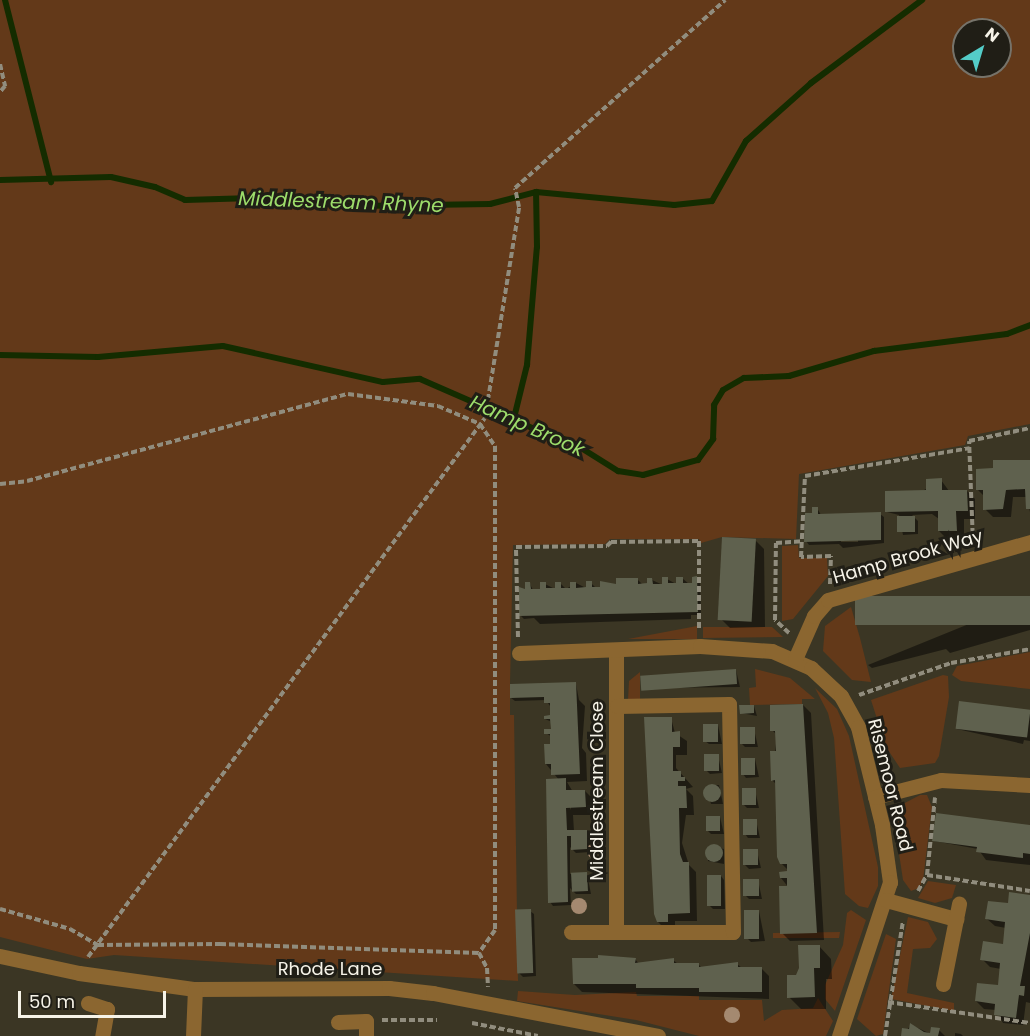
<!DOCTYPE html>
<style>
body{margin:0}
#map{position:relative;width:1030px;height:1036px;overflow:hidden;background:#3b3624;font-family:Poppins,sans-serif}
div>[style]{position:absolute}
.green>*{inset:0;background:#633919}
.shadow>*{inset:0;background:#0007}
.stream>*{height:6px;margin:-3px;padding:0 3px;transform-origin:3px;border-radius:3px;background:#142c00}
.building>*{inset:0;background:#5f614e;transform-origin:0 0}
.round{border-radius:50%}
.path>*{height:4px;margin-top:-2px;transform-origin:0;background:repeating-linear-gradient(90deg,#918d7e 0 6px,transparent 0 9px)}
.minor>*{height:15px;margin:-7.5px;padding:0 7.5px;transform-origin:7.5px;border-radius:7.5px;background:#8b6630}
.trees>*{width:16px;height:16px;margin:-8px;border-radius:50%;background:#a48970}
span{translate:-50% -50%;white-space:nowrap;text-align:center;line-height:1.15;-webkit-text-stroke:6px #201e16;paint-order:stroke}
.street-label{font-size:18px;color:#f6f3e8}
.water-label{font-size:20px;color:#9ddc6b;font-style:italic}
.north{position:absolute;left:952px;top:18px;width:60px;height:60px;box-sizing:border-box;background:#201e16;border:2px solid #76736a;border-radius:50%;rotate:38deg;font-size:16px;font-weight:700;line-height:24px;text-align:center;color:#f6f3e8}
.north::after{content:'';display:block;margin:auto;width:21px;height:27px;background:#54cdc8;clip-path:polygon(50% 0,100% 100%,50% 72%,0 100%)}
.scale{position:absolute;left:18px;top:991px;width:148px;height:27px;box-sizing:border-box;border:3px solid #f6f3e8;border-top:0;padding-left:8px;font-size:18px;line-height:21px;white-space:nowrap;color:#f6f3e8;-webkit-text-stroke:4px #201e16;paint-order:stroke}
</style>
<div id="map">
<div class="green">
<div style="clip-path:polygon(evenodd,0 0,1030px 0,1030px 424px,968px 436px,965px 445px,799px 474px,796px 539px,722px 537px,701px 543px,699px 539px,610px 539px,605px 544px,513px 545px,510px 684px,510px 715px,514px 715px,518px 981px,114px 955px,87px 959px,0 937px,0 0,964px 30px,1000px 30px,1000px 66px,964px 66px,964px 30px)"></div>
<div style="clip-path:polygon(798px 545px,799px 558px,827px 558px,828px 576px,793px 619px,782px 621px,782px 546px)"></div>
<div style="clip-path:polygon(851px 607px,860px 638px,871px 682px,852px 680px,823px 651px,825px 626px)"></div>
<div style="clip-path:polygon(697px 626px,697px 639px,628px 639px)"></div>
<div style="clip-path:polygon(703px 627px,772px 627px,783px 637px,703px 638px)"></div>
<div style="clip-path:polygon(1030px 652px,1030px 689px,961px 681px,952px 675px,957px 666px)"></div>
<div style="clip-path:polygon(755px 669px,790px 678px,815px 699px,802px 699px,802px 704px,750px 705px,749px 688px,756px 687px)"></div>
<div style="clip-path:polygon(640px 672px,640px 700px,628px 700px,629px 681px)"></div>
<div style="clip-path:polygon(943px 675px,948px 676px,949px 697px,939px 756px,935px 763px,900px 768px,886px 747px,871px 700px)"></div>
<div style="clip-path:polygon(815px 688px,837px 709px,849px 736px,878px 867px,878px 886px,868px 908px,859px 906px,845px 894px,834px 738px,828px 713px)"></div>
<div style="clip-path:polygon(920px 795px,927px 795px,932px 807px,923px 880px,919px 888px,911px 891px,903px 880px,895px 827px,901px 805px)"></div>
<div style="clip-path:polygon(928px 881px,956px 885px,952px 898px,935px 903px,918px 898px)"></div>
<div style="clip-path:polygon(851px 910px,866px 920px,835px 1011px,825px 999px,825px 985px,843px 945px,847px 913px)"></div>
<div style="clip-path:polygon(908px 917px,928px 922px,937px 939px,930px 948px,913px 949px,907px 993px,954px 1003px,954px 1011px,891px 999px)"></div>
<div style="clip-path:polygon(840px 932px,839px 938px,773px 938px,773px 933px)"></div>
<div style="clip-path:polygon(886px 934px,896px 939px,883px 1034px,876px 1036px,857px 1019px)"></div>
<div style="clip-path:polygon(518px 991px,575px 995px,636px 992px,637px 996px,699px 996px,699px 1000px,762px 1000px,764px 1021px,782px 1010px,813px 1008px,818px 998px,833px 1021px,826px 1036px,699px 1036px,636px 1020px,517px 1001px)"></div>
</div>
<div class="shadow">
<div style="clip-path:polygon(1030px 461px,1030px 512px,1027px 497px,1013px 497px,1011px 517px,993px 517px,985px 509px,985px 497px,978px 490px,994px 469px)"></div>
<div style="clip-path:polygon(941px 480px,949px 491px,967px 491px,975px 499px,975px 519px,964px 519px,964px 538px,947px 539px,939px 531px,939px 519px,932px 514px,912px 515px,918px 521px,918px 534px,903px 535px,899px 515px,887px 512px)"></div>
<div style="clip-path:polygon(evenodd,817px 508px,821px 515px,880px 514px,884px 517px,884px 543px,843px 548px,839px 544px,809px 545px,806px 541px,817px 508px,841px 539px,858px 539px,858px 542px,841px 542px,841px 539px)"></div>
<div style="clip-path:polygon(756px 541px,764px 549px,765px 627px,730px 628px,722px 620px)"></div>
<div style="clip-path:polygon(682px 578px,689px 584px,694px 584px,697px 578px,700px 581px,701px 615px,691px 615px,691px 619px,540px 624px,534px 618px,524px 619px,521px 616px,530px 584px,533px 590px,541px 590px,545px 584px,557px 590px,560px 583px,566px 589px,576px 583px,588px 589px,591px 583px,597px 589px,637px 579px,643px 585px,652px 580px,663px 585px,667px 579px,678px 585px)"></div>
<div style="clip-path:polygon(1030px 599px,1030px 630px,950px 653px,946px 649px,872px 668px,868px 665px)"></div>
<div style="clip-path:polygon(736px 670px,740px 687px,645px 688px,642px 685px)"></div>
<div style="clip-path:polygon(evenodd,576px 684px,579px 700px,585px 706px,582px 748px,586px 753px,587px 781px,567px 782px,573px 792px,585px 791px,593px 799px,593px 815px,573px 815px,574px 831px,586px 831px,594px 839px,595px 847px,590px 847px,590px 852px,576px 853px,570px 847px,570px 874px,587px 874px,591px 894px,576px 894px,570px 888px,571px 905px,553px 906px,550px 902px,559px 780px,546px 764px,554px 745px,552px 737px,546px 733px,552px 731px,552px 722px,545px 719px,552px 717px,552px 709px,546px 700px,515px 701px,511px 698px,576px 684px,564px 793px,571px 793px,571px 810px,564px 793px)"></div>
<div style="clip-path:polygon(803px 705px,811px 713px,824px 940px,790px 941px,782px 933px,789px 888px,781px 878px,788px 870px,781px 863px,777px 785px,772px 780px,777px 735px,772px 730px)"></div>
<div style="clip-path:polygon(754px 706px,757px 716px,741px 713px)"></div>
<div style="clip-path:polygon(1030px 712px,1030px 741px,1024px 740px,1023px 744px,957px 729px)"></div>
<div style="clip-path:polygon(671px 718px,675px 733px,687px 741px,687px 755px,676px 755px,676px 768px,693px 787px,686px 789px,693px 796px,694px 815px,686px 815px,682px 843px,689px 865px,696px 872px,697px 921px,675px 921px,675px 930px,666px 930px,658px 922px)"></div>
<div style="clip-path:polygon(718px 725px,722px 744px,709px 744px,705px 741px)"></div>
<div style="clip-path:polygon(754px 729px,758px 747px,745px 747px,742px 744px)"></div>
<div style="clip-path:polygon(718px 756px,722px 773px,710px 774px,706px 770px)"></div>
<div style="clip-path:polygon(755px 759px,759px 777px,746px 778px,743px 774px)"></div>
<div style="clip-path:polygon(719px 785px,723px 804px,711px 804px,706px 786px)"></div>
<div style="clip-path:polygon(755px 790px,759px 808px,747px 808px,744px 805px)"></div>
<div style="clip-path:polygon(720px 817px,724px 834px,711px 834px,708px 831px)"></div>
<div style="clip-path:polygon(756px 820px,760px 838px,748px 838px,745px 834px)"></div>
<div style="clip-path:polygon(1030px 826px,1030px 865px,986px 860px,978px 849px,934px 841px)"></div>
<div style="clip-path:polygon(708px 846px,724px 849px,724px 864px,708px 861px)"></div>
<div style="clip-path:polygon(757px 851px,761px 868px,749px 869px,745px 865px)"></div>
<div style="clip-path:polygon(721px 876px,724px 880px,725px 909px,713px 909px,710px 906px)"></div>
<div style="clip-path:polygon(758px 880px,762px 899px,749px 899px,745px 895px)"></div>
<div style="clip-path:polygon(1030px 897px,1030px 1003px,1026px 1002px,1023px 1025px,1003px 1023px,996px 1010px,984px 1009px,976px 1001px,999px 987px,1001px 969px,990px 967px,982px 959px,1004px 946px,1006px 928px,995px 926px,987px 919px)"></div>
<div style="clip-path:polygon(530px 911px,534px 914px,536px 976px,523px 977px,519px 973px)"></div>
<div style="clip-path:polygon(759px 911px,765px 941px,751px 942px,747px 938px)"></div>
<div style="clip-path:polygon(819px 946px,831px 959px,832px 979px,826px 979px,826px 1009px,801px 1009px,789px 997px,797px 976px)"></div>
<div style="clip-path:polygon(635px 959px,639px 964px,673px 960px,678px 964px,698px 964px,702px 968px,737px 964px,742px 968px,761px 968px,769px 976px,769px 999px,582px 992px,574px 984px)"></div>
<div style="clip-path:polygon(911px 1025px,931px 1034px,939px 1030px,945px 1036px,902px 1036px)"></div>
<div style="clip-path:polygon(955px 1033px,961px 1034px,963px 1036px,955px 1036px)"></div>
</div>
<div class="stream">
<div style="left:5px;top:0;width:188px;rotate:75.8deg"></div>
<div style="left:0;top:180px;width:111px;rotate:-1.5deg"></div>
<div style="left:111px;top:177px;width:45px;rotate:12.8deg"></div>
<div style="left:155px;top:187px;width:33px;rotate:23deg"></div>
<div style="left:185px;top:200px;width:68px;rotate:-1.7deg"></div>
<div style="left:253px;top:198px;width:106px;rotate:4.3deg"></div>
<div style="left:359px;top:206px;width:131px;rotate:-0.9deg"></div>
<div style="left:490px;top:204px;width:48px;rotate:-14.6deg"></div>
<div style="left:536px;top:192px;width:139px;rotate:5.4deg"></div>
<div style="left:674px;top:205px;width:38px;rotate:-6deg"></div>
<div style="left:712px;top:201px;width:69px;rotate:-60.5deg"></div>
<div style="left:746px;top:141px;width:87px;rotate:-41.7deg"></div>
<div style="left:811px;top:83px;width:139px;rotate:-36.8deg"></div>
<div style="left:0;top:355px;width:98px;rotate:1.2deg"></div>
<div style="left:98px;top:357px;width:125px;rotate:-5deg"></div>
<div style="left:223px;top:346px;width:164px;rotate:12.7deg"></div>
<div style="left:383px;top:382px;width:37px;rotate:-5deg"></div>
<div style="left:420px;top:379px;width:130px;rotate:23.6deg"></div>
<div style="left:539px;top:431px;width:33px;rotate:18deg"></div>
<div style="left:570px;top:441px;width:57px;rotate:32deg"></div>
<div style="left:618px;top:471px;width:25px;rotate:9deg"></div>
<div style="left:643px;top:475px;width:57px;rotate:-15.3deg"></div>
<div style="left:698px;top:460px;width:26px;rotate:-54deg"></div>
<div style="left:713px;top:439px;width:34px;rotate:-88deg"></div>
<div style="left:714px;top:405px;width:17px;rotate:-59deg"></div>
<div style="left:723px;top:390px;width:24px;rotate:-30deg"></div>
<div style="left:744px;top:378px;width:45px;rotate:-2.5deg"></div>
<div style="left:789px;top:376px;width:89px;rotate:-16.4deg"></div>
<div style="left:874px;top:351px;width:134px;rotate:-7.3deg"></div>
<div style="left:1007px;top:334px;width:25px;rotate:-21deg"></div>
<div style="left:514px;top:418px;width:55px;rotate:-76.2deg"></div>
<div style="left:527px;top:365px;width:118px;rotate:-85.2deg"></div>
<div style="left:537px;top:247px;width:55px;rotate:-91deg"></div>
</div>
<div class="building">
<div style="clip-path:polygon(993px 460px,1030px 460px,1030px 509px,1026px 509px,1025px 489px,1006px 490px,1003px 509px,983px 510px,983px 490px,976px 490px,976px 469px,993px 468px)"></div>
<div style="clip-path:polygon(942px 478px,942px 490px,967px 490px,968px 511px,956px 511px,957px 531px,938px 531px,938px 511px,885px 512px,885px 491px,926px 490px,926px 479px)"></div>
<div style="clip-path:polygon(812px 507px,818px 507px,818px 514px,881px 512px,881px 540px,804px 542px,805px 513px,812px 513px)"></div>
<div style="left:897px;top:516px;width:18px;height:16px"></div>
<div style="left:722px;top:537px;width:34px;height:83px;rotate:3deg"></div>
<div style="clip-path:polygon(697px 576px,698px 612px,519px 616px,519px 587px,525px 589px,525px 582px,530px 582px,531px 589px,540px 589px,540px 582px,546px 582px,546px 588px,555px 588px,555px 582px,561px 582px,561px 588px,570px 588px,570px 582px,576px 582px,576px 588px,586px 587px,586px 581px,592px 581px,592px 587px,600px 587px,600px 581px,616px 584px,616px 578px,638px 578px,638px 584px,647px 583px,647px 578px,652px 578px,653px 584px,662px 584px,662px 577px,668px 577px,668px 583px,676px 583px,676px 577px,683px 577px,683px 583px,692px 583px,692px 577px)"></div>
<div style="left:1030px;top:596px;width:29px;height:175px;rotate:90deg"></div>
<div style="left:736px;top:669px;width:15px;height:96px;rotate:86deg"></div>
<div style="clip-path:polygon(576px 682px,580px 774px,551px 775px,551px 764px,545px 764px,544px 744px,550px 744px,550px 734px,544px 734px,544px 729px,551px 729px,550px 719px,544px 719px,544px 716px,550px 715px,550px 703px,544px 703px,544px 697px,510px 698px,510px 684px)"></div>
<div style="left:959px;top:701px;width:72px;height:28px;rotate:7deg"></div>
<div style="clip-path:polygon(803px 704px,817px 933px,780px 934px,779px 886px,787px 886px,787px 878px,780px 878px,779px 872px,787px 871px,787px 864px,780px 864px,777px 857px,775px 780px,771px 781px,770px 751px,776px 751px,775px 731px,770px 731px,770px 705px)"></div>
<div style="clip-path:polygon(739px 705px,754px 705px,754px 713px,740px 714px)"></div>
<div style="clip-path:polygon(644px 717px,672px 717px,672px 732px,680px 731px,680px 747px,673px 747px,673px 771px,681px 771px,681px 777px,685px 777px,685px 781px,678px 781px,678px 786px,686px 786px,687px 808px,679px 808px,680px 854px,683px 862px,689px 862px,690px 913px,668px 914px,668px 922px,657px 922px,654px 914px)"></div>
<div style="left:703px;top:724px;width:15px;height:18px"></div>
<div style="left:755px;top:727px;width:17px;height:15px;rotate:90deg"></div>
<div style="left:704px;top:754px;width:15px;height:17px"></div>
<div style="left:741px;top:758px;width:14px;height:17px"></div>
<div style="clip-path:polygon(566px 778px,566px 790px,585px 790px,586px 807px,566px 808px,567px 830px,587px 830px,587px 849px,571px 850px,571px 836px,567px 836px,568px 902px,548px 903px,546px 779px)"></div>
<div class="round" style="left:703px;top:784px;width:18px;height:18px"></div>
<div style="left:756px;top:788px;width:17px;height:14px;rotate:90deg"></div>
<div style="clip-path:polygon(936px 813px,1030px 825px,1030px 854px,1023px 853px,1023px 858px,1007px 856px,976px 852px,977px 847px,932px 841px)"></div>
<div style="left:706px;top:816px;width:14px;height:15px"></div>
<div style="left:743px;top:819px;width:14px;height:16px"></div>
<div class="round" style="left:705px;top:844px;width:18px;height:18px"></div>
<div style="left:758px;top:849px;width:16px;height:15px;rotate:90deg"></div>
<div style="left:587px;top:872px;width:19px;height:16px;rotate:87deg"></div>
<div style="left:707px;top:875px;width:14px;height:31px"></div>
<div style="left:743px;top:879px;width:16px;height:17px"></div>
<div style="clip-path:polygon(1009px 892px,1030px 895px,1030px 933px,1020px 986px,1025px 986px,1024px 996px,1019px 995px,1016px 1018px,994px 1015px,995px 1004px,975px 1001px,977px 983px,998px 985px,1000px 963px,980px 960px,983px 941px,1003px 944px,1005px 922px,985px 919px,988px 901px,1008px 903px)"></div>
<div style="left:531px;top:909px;width:64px;height:16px;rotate:88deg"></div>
<div style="left:744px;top:910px;width:15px;height:29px"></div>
<div style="clip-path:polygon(798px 945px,820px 945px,820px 968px,814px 968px,815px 997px,787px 998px,787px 975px,796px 975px,799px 968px)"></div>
<div style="clip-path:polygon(598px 955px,636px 958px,635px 963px,674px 958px,674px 963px,699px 963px,699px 967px,738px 962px,738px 967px,762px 967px,762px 992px,699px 992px,699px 988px,636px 988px,636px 984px,573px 984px,572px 958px,598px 958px)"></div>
<div style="clip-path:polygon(910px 1023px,924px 1032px,930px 1033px,931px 1027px,940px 1028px,938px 1036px,901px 1036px,902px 1028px,909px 1029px)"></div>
</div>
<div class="path">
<div style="left:0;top:64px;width:23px;rotate:77deg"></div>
<div style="left:5px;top:86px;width:8px;rotate:130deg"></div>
<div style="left:0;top:484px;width:27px;rotate:-6deg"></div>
<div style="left:27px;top:481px;width:333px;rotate:-15.2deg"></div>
<div style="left:348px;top:394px;width:91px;rotate:7.6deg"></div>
<div style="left:438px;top:406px;width:46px;rotate:23.2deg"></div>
<div style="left:480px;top:424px;width:27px;rotate:56deg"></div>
<div style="left:495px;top:446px;width:484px;rotate:90deg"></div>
<div style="left:495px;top:930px;width:28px;rotate:125deg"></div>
<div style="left:479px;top:953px;width:17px;rotate:62deg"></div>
<div style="left:487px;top:968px;width:19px;rotate:87deg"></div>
<div style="left:973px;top:543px;width:102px;rotate:-92.2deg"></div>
<div style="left:969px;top:441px;width:62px;rotate:-12deg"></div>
<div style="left:830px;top:584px;width:28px;rotate:-88deg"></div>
<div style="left:831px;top:556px;width:30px;rotate:178deg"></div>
<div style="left:801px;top:557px;width:81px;rotate:-87.2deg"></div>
<div style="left:805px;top:476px;width:167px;rotate:-9.6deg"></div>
<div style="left:789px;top:633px;width:19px;rotate:-137deg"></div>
<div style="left:775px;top:620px;width:77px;rotate:-89.3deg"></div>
<div style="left:776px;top:543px;width:26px;rotate:-4deg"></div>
<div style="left:518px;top:637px;width:90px;rotate:-91.3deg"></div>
<div style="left:516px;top:547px;width:91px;rotate:-0.6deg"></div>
<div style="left:607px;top:546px;width:6px;rotate:-45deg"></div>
<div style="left:611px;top:542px;width:88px;rotate:-0.7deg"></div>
<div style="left:699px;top:541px;width:90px;rotate:90deg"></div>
<div style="left:859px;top:695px;width:97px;rotate:-19.2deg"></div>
<div style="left:951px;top:663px;width:80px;rotate:-10deg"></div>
<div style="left:927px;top:875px;width:104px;rotate:8.8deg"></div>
<div style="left:918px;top:891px;width:18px;rotate:-61deg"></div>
<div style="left:927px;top:875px;width:78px;rotate:-84.1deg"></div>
<div style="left:0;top:909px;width:73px;rotate:15.9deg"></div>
<div style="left:70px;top:929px;width:32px;rotate:30deg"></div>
<div style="left:98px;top:945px;width:122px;rotate:-0.5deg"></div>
<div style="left:220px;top:944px;width:259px;rotate:2deg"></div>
<div style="left:88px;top:957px;width:669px;rotate:-53.63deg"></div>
<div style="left:485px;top:418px;width:214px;rotate:-80.8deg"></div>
<div style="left:519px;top:207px;width:19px;rotate:-102deg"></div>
<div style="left:515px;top:188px;width:282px;rotate:-41.8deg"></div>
<div style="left:888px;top:1002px;width:144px;rotate:8.4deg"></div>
<div style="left:382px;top:1020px;width:55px"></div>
<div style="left:472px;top:1023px;width:67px;rotate:11.1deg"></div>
<div style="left:885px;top:1036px;width:116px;rotate:-81.1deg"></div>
</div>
<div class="minor">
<div style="left:616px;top:651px;width:280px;rotate:90deg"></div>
<div style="left:519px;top:653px;width:181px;rotate:-2.2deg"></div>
<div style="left:700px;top:646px;width:72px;rotate:4deg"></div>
<div style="left:772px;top:651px;width:43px;rotate:23.6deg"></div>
<div style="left:811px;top:668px;width:41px;rotate:43deg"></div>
<div style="left:841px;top:696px;width:35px;rotate:61deg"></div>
<div style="left:858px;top:727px;width:101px;rotate:76.2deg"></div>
<div style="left:882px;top:825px;width:58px;rotate:82deg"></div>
<div style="left:890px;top:882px;width:162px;rotate:108.3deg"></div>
<div style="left:795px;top:659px;width:47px;rotate:-66.2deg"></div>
<div style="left:814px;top:616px;width:21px;rotate:-49deg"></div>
<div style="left:828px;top:600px;width:210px;rotate:-16deg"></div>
<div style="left:875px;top:797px;width:68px;rotate:-14.4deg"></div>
<div style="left:941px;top:780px;width:89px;rotate:3.2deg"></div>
<div style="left:886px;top:900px;width:73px;rotate:15.2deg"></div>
<div style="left:571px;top:932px;width:162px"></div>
<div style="left:733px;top:932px;width:228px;rotate:-91deg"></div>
<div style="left:729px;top:704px;width:112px;rotate:179deg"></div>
<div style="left:0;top:956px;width:81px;rotate:12.1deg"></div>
<div style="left:79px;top:973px;width:117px;rotate:7.9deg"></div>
<div style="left:195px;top:989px;width:194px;rotate:-0.3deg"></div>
<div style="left:389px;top:988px;width:44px;rotate:6.5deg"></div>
<div style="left:433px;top:993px;width:229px;rotate:10.8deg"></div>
<div style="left:943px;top:984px;width:82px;rotate:-78.7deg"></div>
<div style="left:88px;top:1003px;width:20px;rotate:18deg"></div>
<div style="left:107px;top:1009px;width:27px;rotate:100deg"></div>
<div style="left:338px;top:1022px;width:28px;rotate:-2deg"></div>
<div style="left:366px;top:1021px;width:15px;rotate:90deg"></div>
<div style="left:193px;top:1036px;width:47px;rotate:-87.6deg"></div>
</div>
<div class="trees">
<div style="left:595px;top:851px"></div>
<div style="left:579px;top:906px"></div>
<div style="left:732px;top:1015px"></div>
</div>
<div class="street-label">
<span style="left:908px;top:557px;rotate:-16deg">Hamp Brook Way</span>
<span style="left:890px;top:785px;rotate:76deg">Risemoor Road</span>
<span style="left:597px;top:791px;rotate:-90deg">Middlestream Close</span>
<span style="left:330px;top:969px">Rhode Lane</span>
</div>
<div class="water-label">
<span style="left:341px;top:202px;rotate:2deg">Middlestream Rhyne</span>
<span style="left:527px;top:426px;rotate:24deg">Hamp Brook</span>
</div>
<div class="north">N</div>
<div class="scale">50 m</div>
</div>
